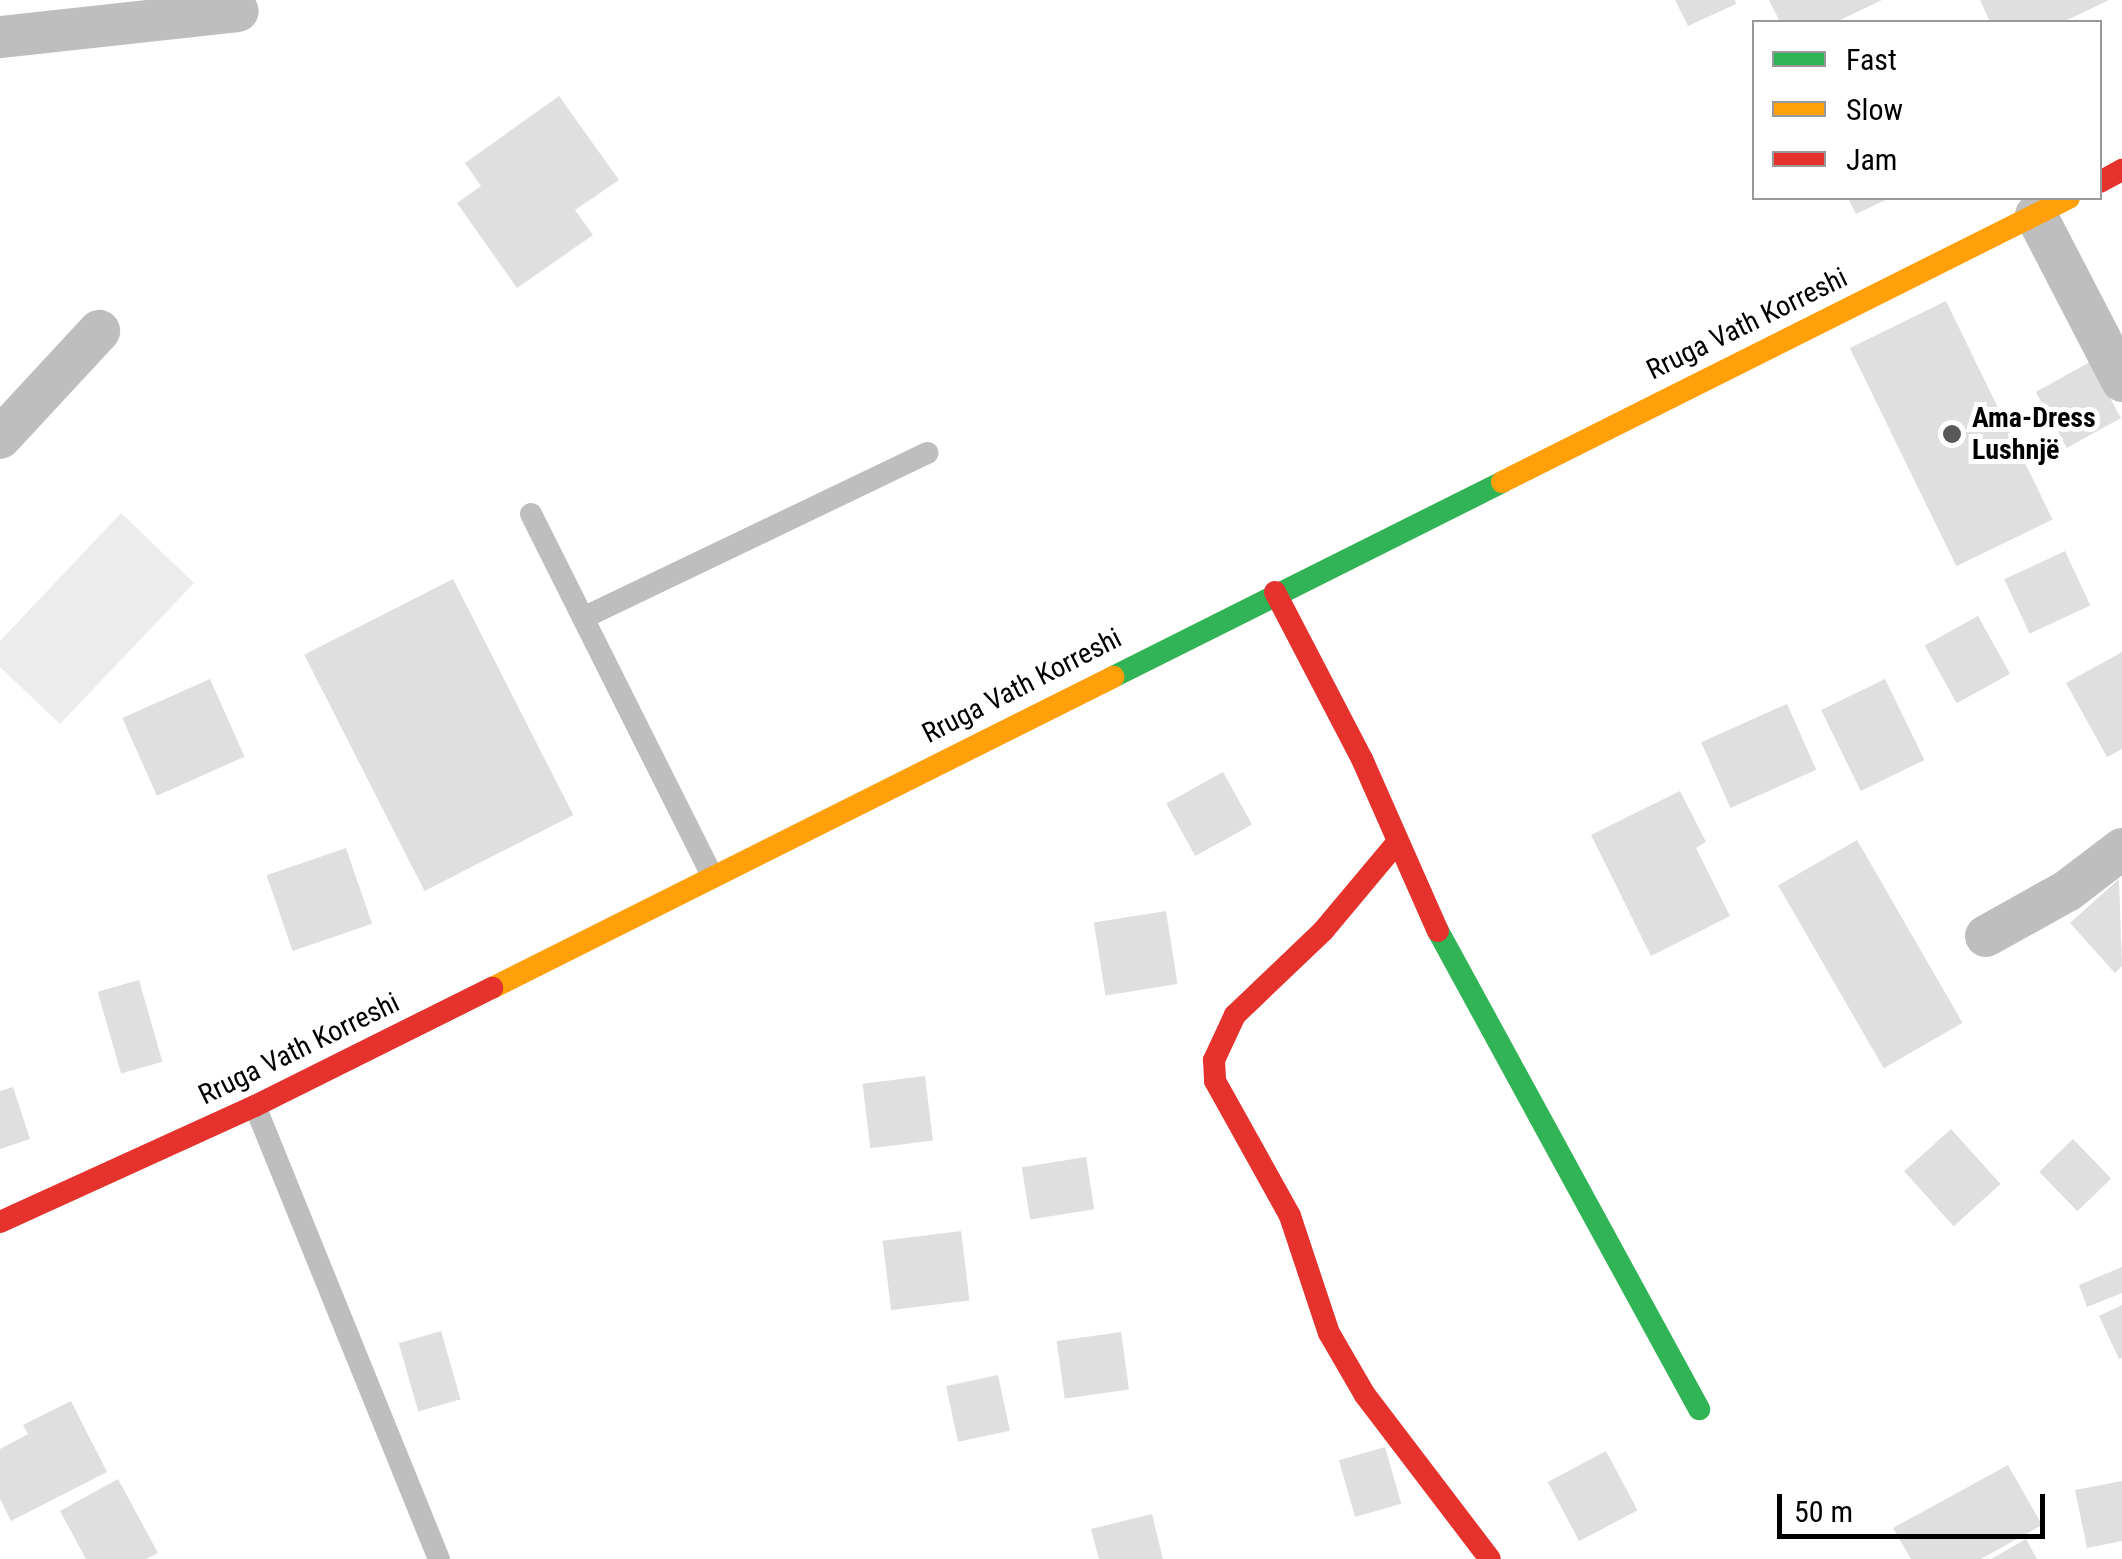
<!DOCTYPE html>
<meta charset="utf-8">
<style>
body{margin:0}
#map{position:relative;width:2122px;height:1559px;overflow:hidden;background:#fff;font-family:"Roboto Condensed",sans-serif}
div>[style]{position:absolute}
.green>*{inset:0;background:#ececec}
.building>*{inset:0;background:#dfdfdf;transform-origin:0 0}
.lane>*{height:22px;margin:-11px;padding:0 11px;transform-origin:11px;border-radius:11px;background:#bebebe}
.street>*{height:42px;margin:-21px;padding:0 21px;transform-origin:21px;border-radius:21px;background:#bebebe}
.fast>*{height:22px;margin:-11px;padding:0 11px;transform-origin:11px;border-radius:11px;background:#30b455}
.slow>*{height:22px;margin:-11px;padding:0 11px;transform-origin:11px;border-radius:11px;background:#ff9f0a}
.jam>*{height:22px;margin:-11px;padding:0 11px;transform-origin:11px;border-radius:11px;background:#e5322d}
.dots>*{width:28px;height:28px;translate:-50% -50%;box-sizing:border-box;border:5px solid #fff;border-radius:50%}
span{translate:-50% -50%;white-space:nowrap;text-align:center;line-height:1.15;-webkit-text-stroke:10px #fff;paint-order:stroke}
.street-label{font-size:28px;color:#000}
.poi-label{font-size:28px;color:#000;font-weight:700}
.left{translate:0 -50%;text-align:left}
.legend{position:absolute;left:1752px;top:20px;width:350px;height:180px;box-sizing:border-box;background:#fff;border:2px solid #999;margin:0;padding:12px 18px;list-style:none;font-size:30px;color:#000}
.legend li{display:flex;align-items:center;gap:20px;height:50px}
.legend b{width:50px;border:2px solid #999}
.scale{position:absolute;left:1777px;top:1494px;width:268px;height:45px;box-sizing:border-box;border:5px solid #000;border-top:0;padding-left:12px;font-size:30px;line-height:35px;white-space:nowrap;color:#000;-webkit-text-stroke:8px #fff;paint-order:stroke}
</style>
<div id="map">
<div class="green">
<div style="clip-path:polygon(121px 513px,194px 583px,60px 724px,0 667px,0 641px)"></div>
</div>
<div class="building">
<div style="clip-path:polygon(1675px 0,1735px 0,1736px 4px,1688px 26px)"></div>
<div style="clip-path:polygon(1769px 0,1882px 0,1836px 22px,1780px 22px)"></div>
<div style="clip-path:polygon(1980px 0,2109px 0,2063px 22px,1990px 22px)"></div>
<div style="clip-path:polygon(559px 96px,619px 180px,575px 210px,593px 235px,517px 288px,457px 203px,481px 186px,465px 163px)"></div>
<div style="clip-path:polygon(1848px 198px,1890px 198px,1856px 214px)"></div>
<div style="left:1946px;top:301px;width:243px;height:107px;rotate:64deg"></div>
<div style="left:2090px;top:362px;width:64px;height:62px;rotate:61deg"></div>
<div style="left:2065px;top:551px;width:60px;height:67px;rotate:65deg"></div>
<div style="left:453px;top:579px;width:265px;height:167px;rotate:63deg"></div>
<div style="left:1978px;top:616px;width:66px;height:61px;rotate:61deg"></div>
<div style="clip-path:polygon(2122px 652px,2122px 749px,2107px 757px,2066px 683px)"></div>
<div style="left:210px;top:679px;width:85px;height:96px;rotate:66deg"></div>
<div style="left:1885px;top:679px;width:90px;height:71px;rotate:64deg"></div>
<div style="left:1787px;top:704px;width:72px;height:94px;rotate:66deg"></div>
<div style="left:1223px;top:772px;width:60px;height:65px;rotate:61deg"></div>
<div style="clip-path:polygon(1680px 791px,1706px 842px,1696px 848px,1730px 916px,1651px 956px,1591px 835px)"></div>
<div style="left:1857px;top:840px;width:211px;height:91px;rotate:60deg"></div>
<div style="left:346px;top:848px;width:80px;height:84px;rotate:71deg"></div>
<div style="clip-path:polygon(2119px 879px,2122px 966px,2115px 973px,2070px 923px)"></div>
<div style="left:1166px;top:911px;width:74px;height:73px;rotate:81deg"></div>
<div style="left:139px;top:980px;width:85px;height:43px;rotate:74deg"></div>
<div style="left:925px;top:1076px;width:65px;height:63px;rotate:83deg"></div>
<div style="clip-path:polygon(13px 1087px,30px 1139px,0 1149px,0 1091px)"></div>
<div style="left:1951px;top:1129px;width:74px;height:63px;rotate:48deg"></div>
<div style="left:2073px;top:1139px;width:55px;height:47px;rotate:46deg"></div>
<div style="left:1086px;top:1157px;width:53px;height:65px;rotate:81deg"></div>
<div style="left:961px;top:1231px;width:70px;height:79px;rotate:83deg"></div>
<div style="clip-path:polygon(2122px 1267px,2122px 1293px,2087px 1307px,2079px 1285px)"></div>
<div style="clip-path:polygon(2122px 1305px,2122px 1358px,2119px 1359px,2099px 1316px)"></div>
<div style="left:441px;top:1331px;width:71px;height:44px;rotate:74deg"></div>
<div style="left:1121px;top:1332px;width:58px;height:65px;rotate:82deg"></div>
<div style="left:998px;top:1375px;width:57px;height:53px;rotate:78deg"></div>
<div style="clip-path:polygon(71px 1401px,107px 1472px,11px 1521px,0 1499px,0 1449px,28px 1434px,23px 1425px)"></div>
<div style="left:1385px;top:1447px;width:59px;height:48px;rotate:74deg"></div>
<div style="left:1606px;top:1451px;width:67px;height:66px;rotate:62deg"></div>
<div style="clip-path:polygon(2008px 1465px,2042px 1525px,1981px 1559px,1911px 1559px,1893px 1528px)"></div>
<div style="clip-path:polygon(118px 1479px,158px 1553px,146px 1559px,86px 1559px,60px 1511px)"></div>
<div style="clip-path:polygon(2122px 1481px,2122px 1541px,2087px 1548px,2075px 1490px)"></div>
<div style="clip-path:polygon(1152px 1514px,1163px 1559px,1099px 1559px,1091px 1529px)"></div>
<div style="clip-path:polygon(2026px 1539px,2037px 1559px,1991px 1559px)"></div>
</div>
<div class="lane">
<div style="left:531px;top:514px;width:405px;rotate:63.4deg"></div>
<div style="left:583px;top:618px;width:382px;rotate:-25.6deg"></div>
<div style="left:255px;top:1106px;width:489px;rotate:67.9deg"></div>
</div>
<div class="street">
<div style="left:0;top:37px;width:239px;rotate:-6.2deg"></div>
<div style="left:2036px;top:215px;width:187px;rotate:62.6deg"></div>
<div style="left:0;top:438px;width:146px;rotate:-47.2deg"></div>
<div style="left:1986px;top:936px;width:93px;rotate:-29.1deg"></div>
<div style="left:2067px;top:891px;width:69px;rotate:-37.4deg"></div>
</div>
<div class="fast">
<div style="left:1113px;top:677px;width:435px;rotate:-26.6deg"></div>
<div style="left:1438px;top:931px;width:545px;rotate:61.36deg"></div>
</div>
<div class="slow">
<div style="left:1502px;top:482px;width:634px;rotate:-26.61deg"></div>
<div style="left:492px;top:988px;width:695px;rotate:-26.6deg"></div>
</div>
<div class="jam">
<div style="left:2100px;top:182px;width:25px;rotate:-29deg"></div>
<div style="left:1275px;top:592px;width:188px;rotate:62.5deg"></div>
<div style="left:1362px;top:759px;width:188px;rotate:66.2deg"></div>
<div style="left:1395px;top:845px;width:112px;rotate:129.9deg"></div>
<div style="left:1323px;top:931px;width:122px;rotate:136.3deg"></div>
<div style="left:1235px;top:1015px;width:50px;rotate:115deg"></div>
<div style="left:1214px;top:1060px;width:21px;rotate:87deg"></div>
<div style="left:1215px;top:1081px;width:154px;rotate:60.9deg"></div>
<div style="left:1290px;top:1216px;width:123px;rotate:71.6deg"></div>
<div style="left:1329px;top:1333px;width:72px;rotate:59.9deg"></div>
<div style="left:1365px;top:1395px;width:206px;rotate:52.7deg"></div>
<div style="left:0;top:1222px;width:280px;rotate:-24.5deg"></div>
<div style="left:255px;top:1106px;width:265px;rotate:-26.5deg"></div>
</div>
<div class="dots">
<div style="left:1952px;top:434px;background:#595959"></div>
</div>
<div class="street-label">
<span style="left:1747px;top:324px;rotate:-26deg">Rruga Vath Korreshi</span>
<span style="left:1022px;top:686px;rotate:-27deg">Rruga Vath Korreshi</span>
<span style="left:299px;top:1049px;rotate:-26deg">Rruga Vath Korreshi</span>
</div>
<div class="poi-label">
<span class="left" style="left:1972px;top:434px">Ama-Dress<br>Lushnjë</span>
</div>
<ul class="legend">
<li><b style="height:12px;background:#30b455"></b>Fast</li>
<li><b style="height:12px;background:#ff9f0a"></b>Slow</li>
<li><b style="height:12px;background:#e5322d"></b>Jam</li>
</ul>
<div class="scale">50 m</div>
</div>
